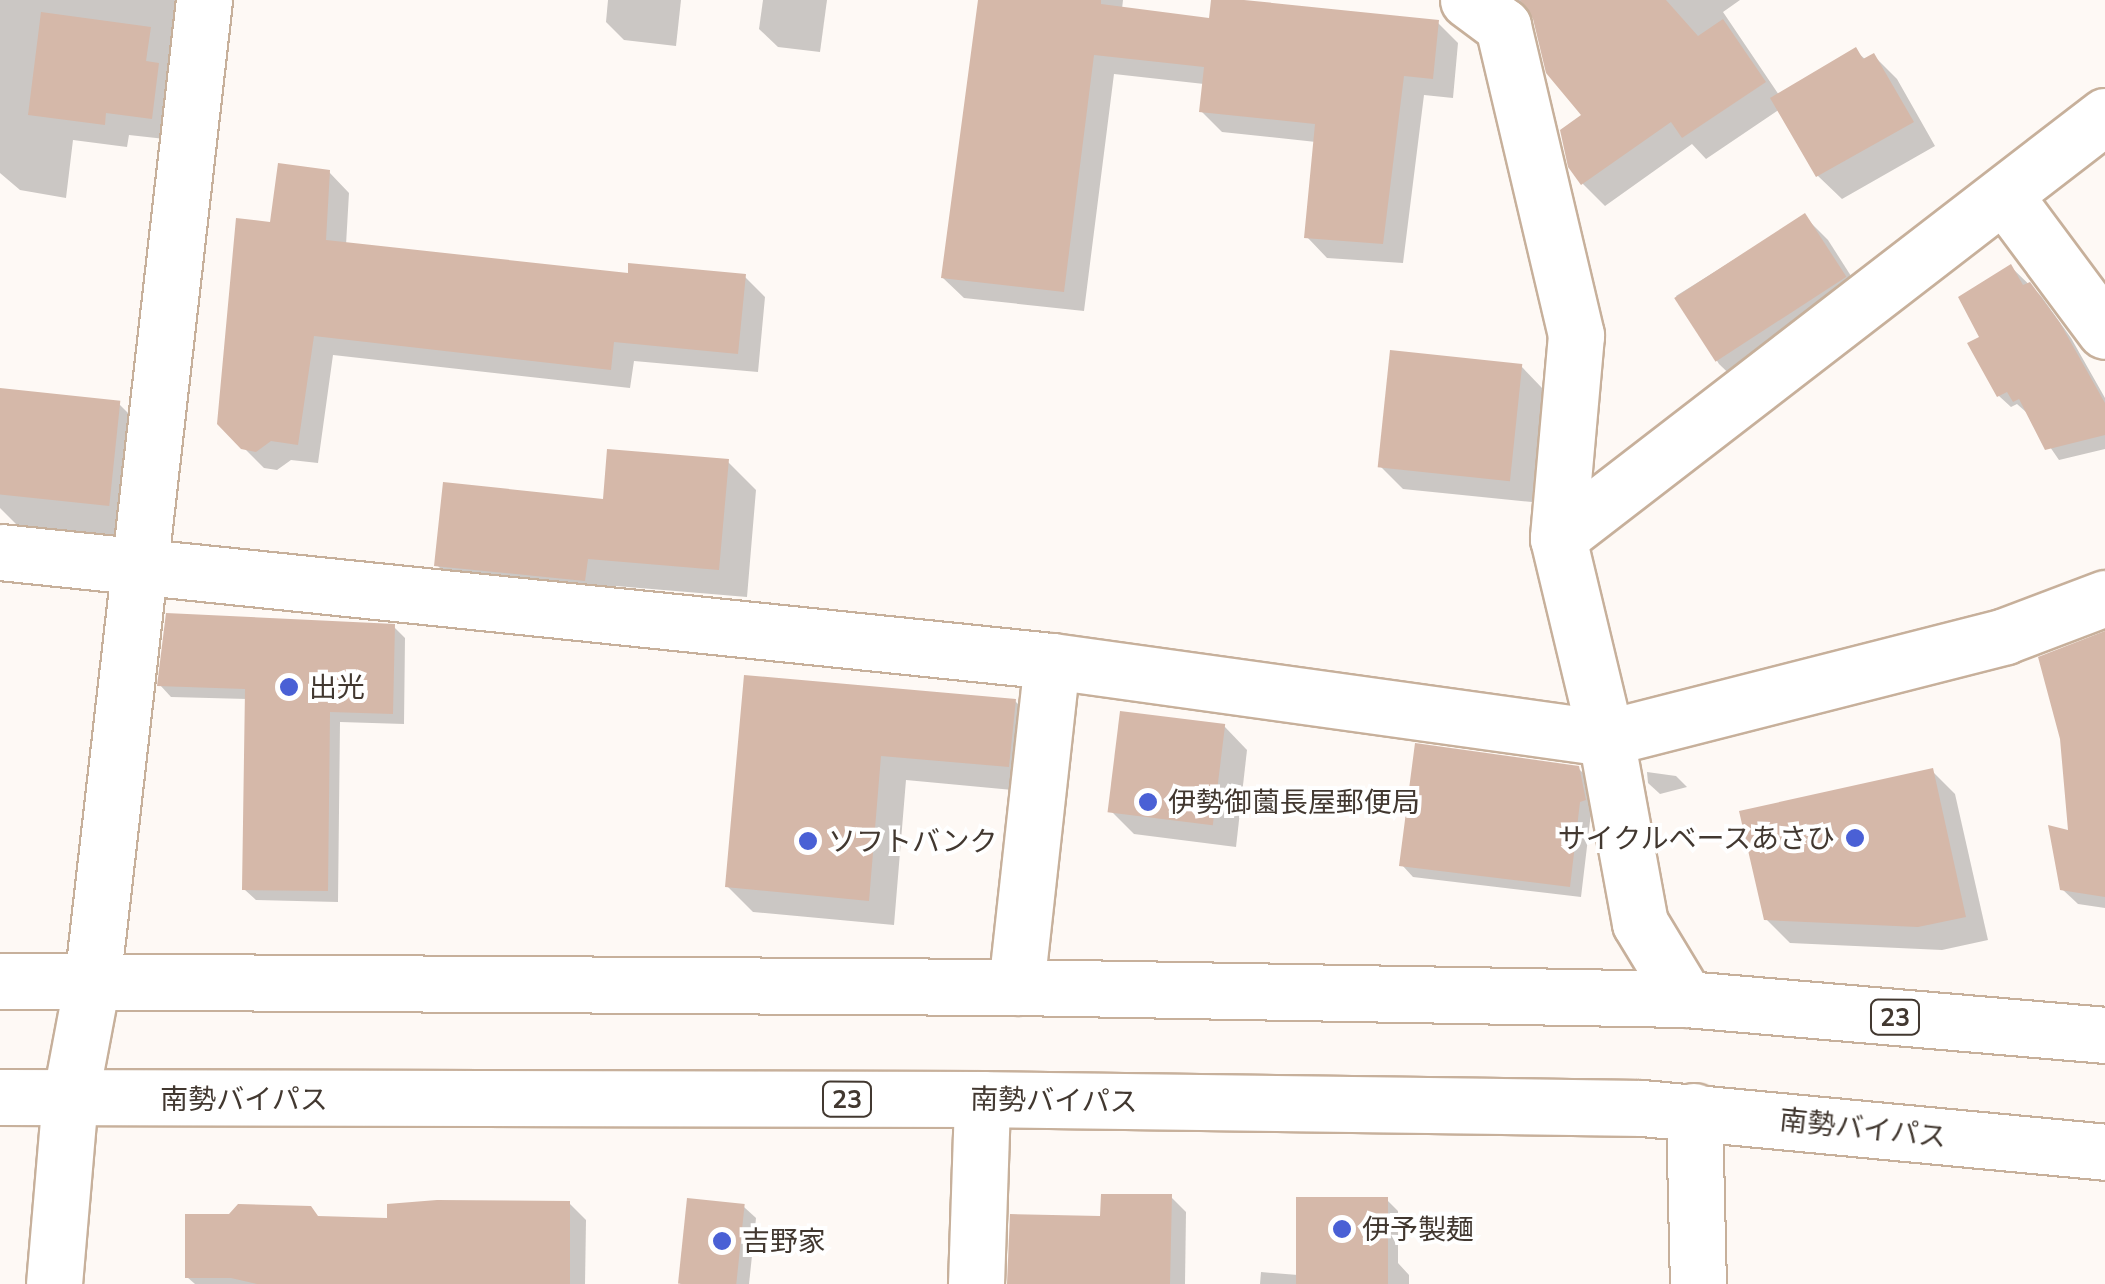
<!DOCTYPE html>
<meta charset="utf-8">
<style>
body{margin:0}
#map{position:relative;width:2105px;height:1284px;overflow:hidden;background:#fef9f5;font-family:Mulish,"Noto Sans JP",sans-serif}
div>[style]{position:absolute}
.shadow>*{inset:0;background:#0003}
.building>*{inset:0;background:#d5b8a9;transform-origin:0 0}
.roads{filter:drop-shadow(2px 0 #c7b09b) drop-shadow(-2px 0 #c7b09b) drop-shadow(0 2px #c7b09b) drop-shadow(0 -2px #c7b09b)}
.minor>*{height:55px;margin:-27.5px;padding:0 27.5px;transform-origin:27.5px;border-radius:27.5px;background:#fff}
.highway>*{height:55px;margin:-27.5px;padding:0 27.5px;transform-origin:27.5px;border-radius:27.5px;background:#fff}
.dots>*{width:28px;height:28px;translate:-50% -50%;box-sizing:border-box;border:5px solid #fff;border-radius:50%}
span{translate:-50% -50%;white-space:nowrap;text-align:center;line-height:1.15;-webkit-text-stroke:8px #fff;paint-order:stroke}
.shield-label span{padding:2px 8px;background:#fff;border:2px solid;border-radius:8px;-webkit-text-stroke-width:0}
.shield-label{font-size:25px;color:#423830;font-weight:700}
.poi-label{font-size:28px;color:#423830}
.left{translate:0 -50%;text-align:left}
.right{translate:-100% -50%;text-align:right}
.street-label{font-size:28px;color:#423830}
</style>
<div id="map">
<div class="shadow">
<div style="clip-path:polygon(0 0,180px 0,174px 140px,129px 135px,127px 147px,73px 140px,66px 198px,20px 190px,0 173px)"></div>
<div style="clip-path:polygon(608px 0,681px 0,676px 46px,624px 40px,606px 22px)"></div>
<div style="clip-path:polygon(763px 0,827px 0,820px 52px,778px 47px,759px 29px)"></div>
<div style="clip-path:polygon(981px 0,1123px 0,1122px 9px,1211px 20px,1213px 0,1220px 0,1438px 23px,1458px 43px,1453px 98px,1424px 95px,1403px 263px,1327px 258px,1307px 237px,1316px 142px,1222px 132px,1201px 111px,1204px 84px,1114px 74px,1084px 311px,964px 298px,943px 278px)"></div>
<div style="clip-path:polygon(1516px 0,1740px 0,1723px 12px,1779px 95px,1856px 51px,1866px 60px,1874px 56px,1897px 79px,1935px 146px,1842px 199px,1818px 176px,1780px 109px,1706px 159px,1692px 144px,1605px 206px,1583px 184px,1585px 115px,1532px 11px)"></div>
<div style="clip-path:polygon(329px 172px,349px 193px,346px 245px,630px 276px,745px 277px,765px 297px,758px 372px,634px 361px,630px 388px,333px 355px,318px 463px,291px 460px,277px 470px,264px 468px,219px 423px,272px 224px)"></div>
<div style="clip-path:polygon(1804px 216px,1828px 240px,1867px 301px,1743px 387px,1719px 364px,1676px 296px)"></div>
<div style="clip-path:polygon(2011px 267px,2041px 296px,2071px 338px,2105px 398px,2105px 449px,2059px 460px,2026px 412px,2017px 404px,2011px 407px,1999px 396px,1982px 338px)"></div>
<div style="clip-path:polygon(1521px 366px,1543px 389px,1532px 502px,1403px 489px,1380px 466px)"></div>
<div style="clip-path:polygon(0 391px,118px 403px,152px 437px,140px 538px,17px 525px,0 508px)"></div>
<div style="clip-path:polygon(728px 462px,756px 490px,747px 597px,616px 586px,613px 609px,465px 593px,437px 565px)"></div>
<div style="clip-path:polygon(394px 627px,405px 638px,404px 724px,340px 722px,338px 902px,256px 900px,244px 889px,247px 699px,171px 697px,160px 685px)"></div>
<div style="clip-path:polygon(2105px 634px,2105px 908px,2078px 904px,2062px 889px)"></div>
<div style="clip-path:polygon(746px 678px,1015px 701px,1041px 727px,1034px 792px,906px 780px,894px 925px,753px 912px,727px 886px)"></div>
<div style="clip-path:polygon(1224px 726px,1247px 750px,1236px 847px,1134px 834px,1111px 811px)"></div>
<div style="clip-path:polygon(1578px 768px,1590px 780px,1596px 812px,1591px 813px,1581px 897px,1413px 877px,1402px 865px)"></div>
<div style="clip-path:polygon(1932px 771px,1955px 794px,1988px 940px,1942px 950px,1790px 943px,1766px 919px)"></div>
<div style="clip-path:polygon(1647px 772px,1676px 776px,1687px 787px,1660px 794px,1648px 783px)"></div>
<div style="clip-path:polygon(1171px 1197px,1186px 1212px,1185px 1284px,1010px 1284px,1103px 1219px)"></div>
<div style="clip-path:polygon(1387px 1200px,1398px 1211px,1398px 1263px,1409px 1275px,1409px 1284px,1260px 1284px,1261px 1272px,1298px 1275px)"></div>
<div style="clip-path:polygon(569px 1203px,586px 1220px,585px 1284px,195px 1284px,187px 1277px,390px 1220px)"></div>
<div style="clip-path:polygon(744px 1207px,756px 1218px,749px 1284px,680px 1284px)"></div>
</div>
<div class="building">
<div style="clip-path:polygon(978px 0,1101px 0,1101px 4px,1209px 18px,1211px 0,1244px 0,1439px 20px,1433px 79px,1404px 76px,1383px 244px,1304px 238px,1315px 124px,1199px 112px,1204px 67px,1094px 55px,1064px 292px,941px 278px)"></div>
<div style="clip-path:polygon(1520px 0,1666px 0,1698px 36px,1723px 19px,1766px 82px,1682px 138px,1671px 122px,1581px 185px,1568px 167px,1560px 130px,1581px 115px,1546px 73px,1533px 19px)"></div>
<div style="clip-path:polygon(41px 12px,151px 27px,146px 61px,159px 63px,152px 119px,106px 113px,105px 125px,28px 115px)"></div>
<div style="clip-path:polygon(1856px 47px,1863px 59px,1874px 53px,1914px 122px,1816px 177px,1770px 98px)"></div>
<div style="clip-path:polygon(278px 163px,330px 170px,326px 240px,628px 273px,628px 263px,746px 274px,738px 354px,614px 342px,611px 370px,314px 336px,298px 445px,271px 441px,256px 452px,241px 449px,217px 424px,236px 218px,270px 222px)"></div>
<div style="left:1805px;top:213px;width:76px;height:156px;rotate:57deg"></div>
<div style="clip-path:polygon(2011px 264px,2023px 285px,2030px 282px,2060px 323px,2105px 403px,2105px 435px,2045px 450px,2019px 399px,2013px 402px,2007px 392px,1997px 397px,1967px 343px,1979px 337px,1958px 297px)"></div>
<div style="left:1390px;top:350px;width:133px;height:118px;rotate:6deg"></div>
<div style="left:0;top:388px;width:121px;height:106px;rotate:6deg"></div>
<div style="clip-path:polygon(607px 449px,729px 459px,719px 570px,588px 559px,585px 581px,434px 566px,443px 482px,603px 499px)"></div>
<div style="clip-path:polygon(166px 613px,395px 624px,393px 714px,330px 712px,328px 891px,242px 890px,245px 689px,157px 686px)"></div>
<div style="clip-path:polygon(2105px 631px,2105px 897px,2060px 890px,2048px 825px,2068px 830px,2060px 739px,2038px 657px)"></div>
<div style="clip-path:polygon(744px 675px,1016px 699px,1009px 767px,881px 756px,869px 901px,725px 887px)"></div>
<div style="left:1120px;top:711px;width:106px;height:102px;rotate:7deg"></div>
<div style="clip-path:polygon(1415px 743px,1579px 766px,1586px 800px,1580px 802px,1570px 887px,1399px 866px)"></div>
<div style="clip-path:polygon(1933px 768px,1966px 917px,1918px 927px,1764px 920px,1739px 811px)"></div>
<div style="clip-path:polygon(1101px 1194px,1172px 1194px,1170px 1284px,1007px 1284px,1010px 1214px,1100px 1216px)"></div>
<div style="left:1296px;top:1197px;width:92px;height:87px"></div>
<div style="left:687px;top:1198px;width:58px;height:86px;rotate:6deg"></div>
<div style="clip-path:polygon(437px 1200px,570px 1201px,570px 1284px,257px 1284px,231px 1278px,185px 1278px,185px 1214px,229px 1214px,238px 1204px,311px 1206px,318px 1216px,387px 1218px,387px 1204px)"></div>
</div>
<div class="roads">
<div class="minor">
<div style="left:1468px;top:0;width:44px;rotate:36.6deg"></div>
<div style="left:1503px;top:26px;width:318px;rotate:76.7deg"></div>
<div style="left:1576px;top:335px;width:204px;rotate:95.1deg"></div>
<div style="left:1558px;top:538px;width:206px;rotate:76.5deg"></div>
<div style="left:1606px;top:738px;width:188px;rotate:79.6deg"></div>
<div style="left:1640px;top:923px;width:89px;rotate:58.8deg"></div>
<div style="left:2004px;top:195px;width:169px;rotate:53.4deg"></div>
<div style="left:1558px;top:538px;width:691px;rotate:-37.65deg"></div>
<div style="left:0;top:552px;width:1058px;rotate:5.92deg"></div>
<div style="left:1052px;top:661px;width:559px;rotate:7.91deg"></div>
<div style="left:1606px;top:738px;width:412px;rotate:-14.3deg"></div>
<div style="left:2005px;top:636px;width:107px;rotate:-20.8deg"></div>
<div style="left:1016px;top:987px;width:328px;rotate:-83.7deg"></div>
<div style="left:1694px;top:1111px;width:173px;rotate:88.7deg"></div>
<div style="left:54px;top:1284px;width:186px;rotate:-85.1deg"></div>
<div style="left:70px;top:1099px;width:118px;rotate:-79.3deg"></div>
<div style="left:92px;top:983px;width:989px;rotate:-83.5deg"></div>
<div style="left:976px;top:1284px;width:185px;rotate:-88.1deg"></div>
</div>
<div class="highway">
<div style="left:0;top:981px;width:1016px;rotate:0.34deg"></div>
<div style="left:1016px;top:987px;width:670px;rotate:1.03deg"></div>
<div style="left:1686px;top:999px;width:421px;rotate:4.9deg"></div>
<div style="left:0;top:1097px;width:982px;rotate:0.12deg"></div>
<div style="left:982px;top:1099px;width:660px;rotate:0.78deg"></div>
<div style="left:1642px;top:1108px;width:465px;rotate:5.4deg"></div>
</div>
</div>
<div class="dots">
<div style="left:289px;top:687px;background:#4a60d5"></div>
<div style="left:1148px;top:802px;background:#4a60d5"></div>
<div style="left:1855px;top:838px;background:#4a60d5"></div>
<div style="left:808px;top:841px;background:#4a60d5"></div>
<div style="left:1342px;top:1229px;background:#4a60d5"></div>
<div style="left:722px;top:1241px;background:#4a60d5"></div>
</div>
<div class="shield-label">
<span style="left:1895px;top:1017px">23</span>
<span style="left:847px;top:1099px">23</span>
</div>
<div class="poi-label">
<span class="left" style="left:309px;top:687px">出光</span>
<span class="left" style="left:1168px;top:802px">伊勢御薗長屋郵便局</span>
<span class="right" style="left:1835px;top:838px">サイクルベースあさひ</span>
<span class="left" style="left:828px;top:841px">ソフトバンク</span>
<span class="left" style="left:1362px;top:1229px">伊予製麺</span>
<span class="left" style="left:742px;top:1241px">吉野家</span>
</div>
<div class="street-label">
<span style="left:244px;top:1099px">南勢バイパス</span>
<span style="left:1054px;top:1100px;rotate:1deg">南勢バイパス</span>
<span style="left:1863px;top:1128px;rotate:6deg">南勢バイパス</span>
</div>
</div>
